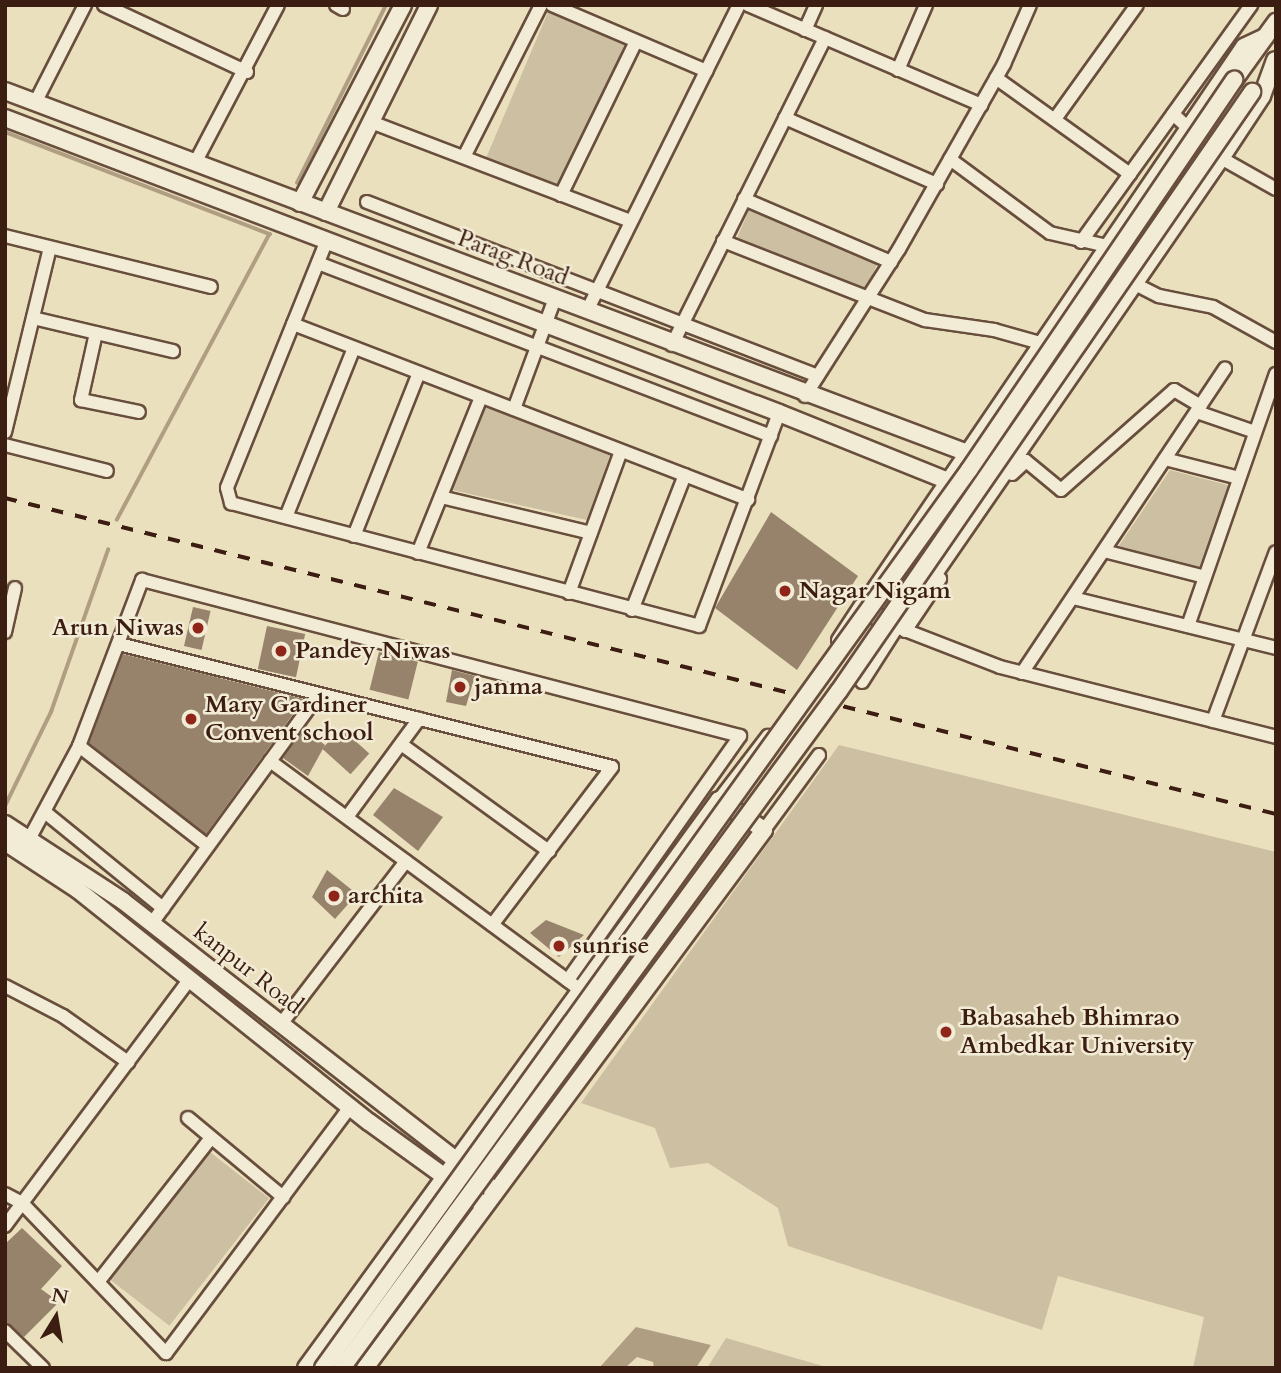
<!DOCTYPE html>
<style>
body{margin:0}
#map{position:relative;width:1281px;height:1373px;overflow:hidden;background:#ebe0be;font-family:Cardo,serif}
div>[style]{position:absolute}
.green>*{inset:0;background:#cdbfa1;transform-origin:0 0}
.water>*{inset:0;background:#b09e83}
.stream>*{height:3.5px;margin:-1.75px;padding:0 1.75px;transform-origin:1.75px;border-radius:1.75px;background:#b09e83}
.building>*{inset:0;background:#97826b;transform-origin:0 0}
.roads{filter:drop-shadow(2px 0 #684e3c) drop-shadow(-2px 0 #684e3c) drop-shadow(0 2px #684e3c) drop-shadow(0 -2px #684e3c)}
.minor>*{height:12px;margin:-6px;padding:0 6px;transform-origin:6px;border-radius:6px;background:#f2ebd5}
.tertiary>*{height:16px;margin:-8px;padding:0 8px;transform-origin:8px;border-radius:8px;background:#f2ebd5}
.rail>*{height:3.5px;margin-top:-1.75px;transform-origin:0;background:repeating-linear-gradient(90deg,#3c1d11 0 12px,transparent 0 24px)}
.bridges{filter:drop-shadow(2px 0 #684e3c) drop-shadow(-2px 0 #684e3c) drop-shadow(0 2px #684e3c) drop-shadow(0 -2px #684e3c)}
.tertiary-bridge>*{height:16px;margin:-8px;padding:0 8px;transform-origin:8px;border-radius:8px;background:#f2ebd5}
.dots>*{width:19px;height:19px;translate:-50% -50%;box-sizing:border-box;border:4px solid #f2ebd5;border-radius:50%}
span{translate:-50% -50%;white-space:nowrap;text-align:center;line-height:1.15;-webkit-text-stroke:5px #f2ebd5;paint-order:stroke}
.street-label{font-size:24px;color:#3c1d11}
.poi-label{font-size:24px;color:#3c1d11;font-weight:700}
.left{translate:0 -50%;text-align:left}
.right{translate:-100% -50%;text-align:right}
.frame{position:absolute;inset:0;border:7px solid #3c1d11;pointer-events:none}
.north{position:absolute;left:21px;top:1282px;width:70px;height:70px;-webkit-text-stroke:5px #f2ebd5;paint-order:stroke;rotate:11deg;font-size:19px;font-weight:700;line-height:28px;text-align:center;color:#3c1d11}
.north::after{content:'';display:block;margin:auto;width:24px;height:32px;background:#3c1d11;clip-path:polygon(50% 0,100% 100%,50% 72%,0 100%)}
</style>
<div id="map">
<div class="green">
<div style="left:548px;top:12px;width:83px;height:158px;rotate:23deg"></div>
<div style="left:749px;top:210px;width:139px;height:30px;rotate:23deg"></div>
<div style="clip-path:polygon(486px 405px,610px 455px,587px 520px,452px 490px)"></div>
<div style="clip-path:polygon(1170px 470px,1231px 486px,1200px 569px,1116px 550px)"></div>
<div style="clip-path:polygon(839px 745px,1276px 852px,1276px 1368px,1193px 1368px,1204px 1317px,1058px 1276px,1042px 1330px,788px 1246px,778px 1208px,708px 1163px,670px 1168px,655px 1128px,581px 1103px)"></div>
<div style="left:210px;top:1152px;width:75px;height:162px;rotate:38deg"></div>
<div style="clip-path:polygon(726px 1338px,830px 1368px,707px 1368px)"></div>
</div>
<div class="water">
<div style="clip-path:polygon(636px 1327px,711px 1345px,696px 1368px,654px 1368px,653px 1362px,637px 1357px,625px 1368px,599px 1368px)"></div>
</div>
<div class="stream">
<div style="left:5px;top:132px;width:284px;rotate:21.1deg"></div>
<div style="left:270px;top:234px;width:324px;rotate:118.1deg"></div>
<div style="left:297px;top:183px;width:199px;rotate:-63.4deg"></div>
<div style="left:5px;top:806px;width:105px;rotate:-63.9deg"></div>
<div style="left:51px;top:712px;width:172px;rotate:-70.6deg"></div>
</div>
<div class="building">
<div style="clip-path:polygon(771px 512px,858px 576px,797px 670px,715px 608px)"></div>
<div style="left:193px;top:607px;width:18px;height:40px;rotate:13deg"></div>
<div style="left:267px;top:626px;width:39px;height:44px;rotate:12deg"></div>
<div style="left:379px;top:652px;width:40px;height:39px;rotate:14deg"></div>
<div style="clip-path:polygon(123px 654px,304px 699px,206px 834px,89px 743px)"></div>
<div style="clip-path:polygon(452px 670px,475px 676px,466px 706px,446px 702px)"></div>
<div style="left:341px;top:728px;width:38px;height:28px;rotate:42deg"></div>
<div style="clip-path:polygon(304px 729px,325px 745px,308px 776px,283px 758px)"></div>
<div style="clip-path:polygon(394px 788px,443px 817px,418px 851px,373px 815px)"></div>
<div style="clip-path:polygon(327px 870px,357px 894px,335px 919px,312px 897px)"></div>
<div style="clip-path:polygon(546px 920px,584px 935px,559px 957px,530px 933px)"></div>
<div style="clip-path:polygon(22px 1228px,62px 1266px,41px 1289px,59px 1302px,24px 1337px,5px 1321px,5px 1244px)"></div>
</div>
<div class="roads">
<div class="minor">
<div style="left:104px;top:5px;width:158px;rotate:25.1deg"></div>
<div style="left:336px;top:5px;width:8px;rotate:30deg"></div>
<div style="left:552px;top:5px;width:168px;rotate:23.1deg"></div>
<div style="left:748px;top:5px;width:254px;rotate:23.2deg"></div>
<div style="left:805px;top:30px;width:27px;rotate:-66deg"></div>
<div style="left:898px;top:70px;width:71px;rotate:-66.7deg"></div>
<div style="left:996px;top:78px;width:165px;rotate:35.6deg"></div>
<div style="left:35px;top:103px;width:110px;rotate:-63deg"></div>
<div style="left:1173px;top:114px;width:65px;rotate:42.5deg"></div>
<div style="left:1221px;top:158px;width:63px;rotate:29.4deg"></div>
<div style="left:785px;top:118px;width:166px;rotate:23.5deg"></div>
<div style="left:1055px;top:119px;width:140px;rotate:-54.3deg"></div>
<div style="left:371px;top:122px;width:277px;rotate:20.9deg"></div>
<div style="left:464px;top:157px;width:170px;rotate:-63.1deg"></div>
<div style="left:950px;top:159px;width:124px;rotate:36.5deg"></div>
<div style="left:1050px;top:233px;width:58px;rotate:12.8deg"></div>
<div style="left:195px;top:163px;width:178px;rotate:-62.3deg"></div>
<div style="left:561px;top:195px;width:171px;rotate:-64deg"></div>
<div style="left:744px;top:199px;width:160px;rotate:23.2deg"></div>
<div style="left:367px;top:202px;width:483px;rotate:21.1deg"></div>
<div style="left:5px;top:236px;width:212px;rotate:13.9deg"></div>
<div style="left:327px;top:240px;width:267px;rotate:112deg"></div>
<div style="left:227px;top:488px;width:16px;rotate:75deg"></div>
<div style="left:231px;top:503px;width:484px;rotate:14.7deg"></div>
<div style="left:699px;top:626px;width:228px;rotate:-69.4deg"></div>
<div style="left:723px;top:241px;width:217px;rotate:21.4deg"></div>
<div style="left:925px;top:320px;width:70px;rotate:8.2deg"></div>
<div style="left:994px;top:330px;width:48px;rotate:15.8deg"></div>
<div style="left:1081px;top:242px;width:292px;rotate:-54.3deg"></div>
<div style="left:318px;top:263px;width:485px;rotate:20.9deg"></div>
<div style="left:1133px;top:283px;width:29px;rotate:27deg"></div>
<div style="left:1159px;top:296px;width:55px;rotate:11.5deg"></div>
<div style="left:1213px;top:307px;width:72px;rotate:29.1deg"></div>
<div style="left:587px;top:311px;width:342px;rotate:-63.6deg"></div>
<div style="left:33px;top:318px;width:144px;rotate:13.3deg"></div>
<div style="left:293px;top:324px;width:488px;rotate:21.1deg"></div>
<div style="left:96px;top:333px;width:69px;rotate:102.6deg"></div>
<div style="left:81px;top:400px;width:59px;rotate:11.7deg"></div>
<div style="left:672px;top:345px;width:343px;rotate:-63.5deg"></div>
<div style="left:805px;top:396px;width:174px;rotate:-57.4deg"></div>
<div style="left:899px;top:249px;width:213px;rotate:-60.4deg"></div>
<div style="left:1004px;top:64px;width:64px;rotate:-66.2deg"></div>
<div style="left:514px;top:409px;width:118px;rotate:-69.7deg"></div>
<div style="left:1197px;top:412px;width:61px;rotate:19deg"></div>
<div style="left:5px;top:432px;width:189px;rotate:-76.3deg"></div>
<div style="left:5px;top:445px;width:105px;rotate:14.3deg"></div>
<div style="left:1165px;top:459px;width:76px;rotate:14.4deg"></div>
<div style="left:1012px;top:474px;width:19px;rotate:-43deg"></div>
<div style="left:1026px;top:461px;width:45px;rotate:39.6deg"></div>
<div style="left:1061px;top:490px;width:151px;rotate:-41.5deg"></div>
<div style="left:1174px;top:390px;width:31px;rotate:31deg"></div>
<div style="left:441px;top:497px;width:154px;rotate:13.5deg"></div>
<div style="left:286px;top:517px;width:182px;rotate:-68.1deg"></div>
<div style="left:354px;top:536px;width:175px;rotate:-68.3deg"></div>
<div style="left:1104px;top:551px;width:104px;rotate:14.4deg"></div>
<div style="left:418px;top:553px;width:168px;rotate:-68deg"></div>
<div style="left:569px;top:593px;width:151px;rotate:-69.9deg"></div>
<div style="left:1073px;top:598px;width:209px;rotate:13.8deg"></div>
<div style="left:632px;top:610px;width:145px;rotate:-68.6deg"></div>
<div style="left:1188px;top:626px;width:267px;rotate:-70.8deg"></div>
<div style="left:905px;top:631px;width:63px;rotate:-56.1deg"></div>
<div style="left:5px;top:632px;width:45px;rotate:-77.2deg"></div>
<div style="left:838px;top:640px;width:42px;rotate:-56.7deg"></div>
<div style="left:119px;top:644px;width:508px;rotate:14.01deg"></div>
<div style="left:612px;top:767px;width:198px;rotate:127.2deg"></div>
<div style="left:1022px;top:673px;width:366px;rotate:-56.3deg"></div>
<div style="left:862px;top:682px;width:65px;rotate:-57.5deg"></div>
<div style="left:897px;top:627px;width:110px;rotate:21.2deg"></div>
<div style="left:1000px;top:667px;width:285px;rotate:14.2deg"></div>
<div style="left:1213px;top:721px;width:180px;rotate:-69.6deg"></div>
<div style="left:401px;top:744px;width:183px;rotate:35.9deg"></div>
<div style="left:79px;top:746px;width:163px;rotate:37.8deg"></div>
<div style="left:270px;top:761px;width:378px;rotate:36.4deg"></div>
<div style="left:719px;top:800px;width:81px;rotate:-52.6deg"></div>
<div style="left:46px;top:813px;width:151px;rotate:39.1deg"></div>
<div style="left:347px;top:817px;width:122px;rotate:-53.7deg"></div>
<div style="left:764px;top:830px;width:93px;rotate:-53.7deg"></div>
<div style="left:26px;top:845px;width:112px;rotate:-61.8deg"></div>
<div style="left:79px;top:746px;width:178px;rotate:-69.2deg"></div>
<div style="left:142px;top:580px;width:618px;rotate:14.62deg"></div>
<div style="left:740px;top:736px;width:299px;rotate:125.2deg"></div>
<div style="left:152px;top:923px;width:283px;rotate:-53.9deg"></div>
<div style="left:5px;top:986px;width:65px;rotate:27.3deg"></div>
<div style="left:63px;top:1016px;width:80px;rotate:35.3deg"></div>
<div style="left:281px;top:1024px;width:205px;rotate:-52.5deg"></div>
<div style="left:188px;top:1118px;width:124px;rotate:39.7deg"></div>
<div style="left:5px;top:1194px;width:19px;rotate:28deg"></div>
<div style="left:22px;top:1203px;width:208px;rotate:46.2deg"></div>
<div style="left:166px;top:1353px;width:307px;rotate:-53.2deg"></div>
<div style="left:5px;top:1226px;width:309px;rotate:-53.2deg"></div>
<div style="left:98px;top:1282px;width:183px;rotate:-51.9deg"></div>
<div style="left:5px;top:1331px;width:53px;rotate:44.2deg"></div>
</div>
<div class="tertiary">
<div style="left:1265px;top:37px;width:23px;rotate:155deg"></div>
<div style="left:1244px;top:47px;width:680px;rotate:124.2deg"></div>
<div style="left:862px;top:609px;width:39px;rotate:27deg"></div>
<div style="left:897px;top:627px;width:570px;rotate:-55.36deg"></div>
<div style="left:1221px;top:158px;width:74px;rotate:-56.5deg"></div>
<div style="left:1262px;top:96px;width:38px;rotate:-70deg"></div>
<div style="left:1234px;top:80px;width:72px;rotate:-54.1deg"></div>
<div style="left:5px;top:91px;width:1034px;rotate:20.61deg"></div>
<div style="left:5px;top:118px;width:828px;rotate:20.86deg"></div>
<div style="left:779px;top:413px;width:180px;rotate:21.9deg"></div>
<div style="left:946px;top:480px;width:42px;rotate:30.3deg"></div>
<div style="left:300px;top:203px;width:223px;rotate:-62.5deg"></div>
<div style="left:326px;top:212px;width:231px;rotate:-63.5deg"></div>
<div style="left:5px;top:824px;width:141px;rotate:33.1deg"></div>
<div style="left:123px;top:901px;width:465px;rotate:37.9deg"></div>
<div style="left:5px;top:842px;width:87px;rotate:33.3deg"></div>
<div style="left:78px;top:890px;width:372px;rotate:38.6deg"></div>
<div style="left:369px;top:1122px;width:137px;rotate:35.8deg"></div>
<div style="left:306px;top:1368px;width:702px;rotate:-53.98deg"></div>
<div style="left:719px;top:800px;width:54px;rotate:33.7deg"></div>
<div style="left:764px;top:830px;width:670px;rotate:126.56deg"></div>
</div>
</div>
<div class="rail">
<div style="left:5px;top:498px;width:1310px;rotate:13.96deg"></div>
</div>
<div class="bridges">
<div class="tertiary-bridge">
<div style="left:323px;top:1368px;width:1106px;rotate:-54.27deg"></div>
<div style="left:969px;top:470px;width:472px;rotate:-55.8deg"></div>
<div style="left:342px;top:1368px;width:840px;rotate:-53.72deg"></div>
<div style="left:839px;top:691px;width:728px;rotate:-55.41deg"></div>
</div>
</div>
<div class="dots">
<div style="left:785px;top:591px;background:#8f2418"></div>
<div style="left:198px;top:628px;background:#8f2418"></div>
<div style="left:281px;top:651px;background:#8f2418"></div>
<div style="left:460px;top:687px;background:#8f2418"></div>
<div style="left:191px;top:719px;background:#8f2418"></div>
<div style="left:334px;top:896px;background:#8f2418"></div>
<div style="left:559px;top:946px;background:#8f2418"></div>
<div style="left:946px;top:1032px;background:#8f2418"></div>
</div>
<div class="street-label">
<span style="left:513px;top:258px;rotate:21deg">Parag Road</span>
<span style="left:248px;top:969px;rotate:38deg">kanpur Road</span>
</div>
<div class="poi-label">
<span class="left" style="left:799px;top:591px">Nagar Nigam</span>
<span class="right" style="left:184px;top:628px">Arun Niwas</span>
<span class="left" style="left:295px;top:651px">Pandey Niwas</span>
<span class="left" style="left:474px;top:687px">janma</span>
<span class="left" style="left:205px;top:719px">Mary Gardiner<br>Convent school</span>
<span class="left" style="left:348px;top:896px">archita</span>
<span class="left" style="left:573px;top:946px">sunrise</span>
<span class="left" style="left:960px;top:1032px">Babasaheb Bhimrao<br>Ambedkar University</span>
</div>
<div class="frame"></div>
<div class="north">N</div>
</div>
